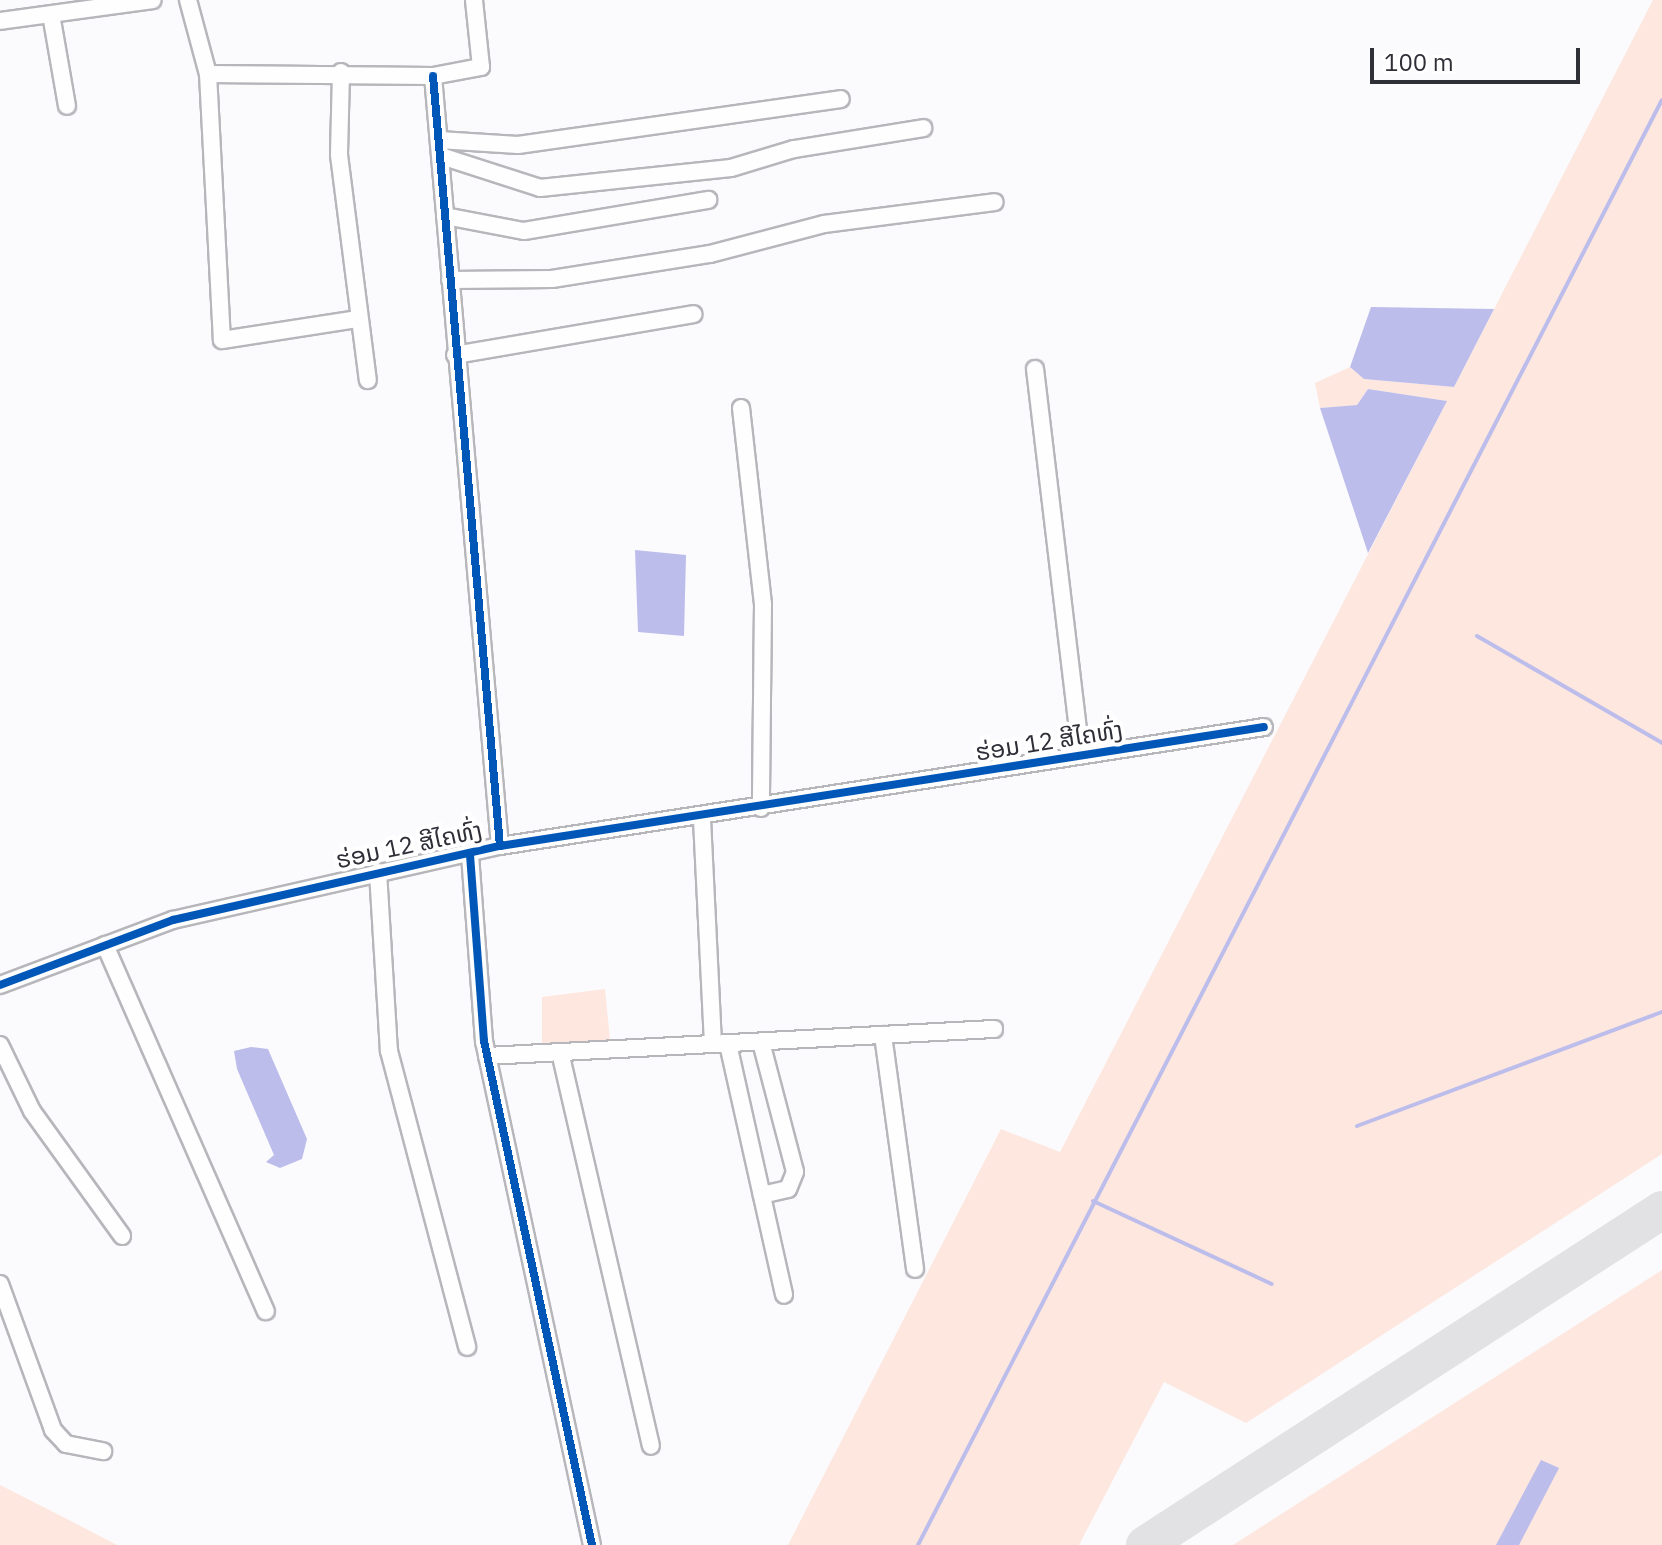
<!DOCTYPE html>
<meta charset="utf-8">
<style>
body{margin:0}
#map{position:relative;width:1662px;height:1545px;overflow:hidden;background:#fbfbfe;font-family:"IBM Plex Sans","Noto Sans Lao",sans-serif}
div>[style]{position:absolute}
.green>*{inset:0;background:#fde7df}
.water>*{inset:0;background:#bdbdec}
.stream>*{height:4px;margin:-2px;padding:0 2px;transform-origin:2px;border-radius:2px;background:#bdbdec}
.taxiway>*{height:38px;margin:-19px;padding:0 19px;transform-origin:19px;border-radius:19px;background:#e2e2e4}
.roads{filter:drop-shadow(2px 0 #b6b6bb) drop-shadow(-2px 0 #b6b6bb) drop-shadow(0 2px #b6b6bb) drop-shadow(0 -2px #b6b6bb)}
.street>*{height:16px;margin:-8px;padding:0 8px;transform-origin:8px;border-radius:8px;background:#fefeff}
.cycleway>*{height:8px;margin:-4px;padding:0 4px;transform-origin:4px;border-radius:4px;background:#0057b8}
span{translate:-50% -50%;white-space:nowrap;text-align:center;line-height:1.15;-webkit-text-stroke:8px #fff;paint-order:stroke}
.street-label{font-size:24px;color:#2f2f38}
.scale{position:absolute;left:1370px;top:48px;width:210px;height:36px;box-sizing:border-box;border:4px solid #2f2f38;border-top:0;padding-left:10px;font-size:24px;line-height:28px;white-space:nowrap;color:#2f2f38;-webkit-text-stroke:6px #fff;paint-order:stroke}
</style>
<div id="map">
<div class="green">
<div style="clip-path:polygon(1653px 0,1662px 0,1662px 1154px,1246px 1423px,1164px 1382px,1079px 1545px,788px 1545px,1001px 1129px,1060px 1152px,1447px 401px,1368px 389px,1357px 405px,1320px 408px,1315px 383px,1350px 367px,1364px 379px,1454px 387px)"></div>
<div style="clip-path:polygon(605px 989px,610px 1040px,542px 1043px,542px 997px)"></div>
<div style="clip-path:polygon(1662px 1270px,1662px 1545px,1233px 1545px)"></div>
<div style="clip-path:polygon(0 1485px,69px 1520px,117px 1545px,0 1545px)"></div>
</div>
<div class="water">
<div style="clip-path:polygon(1371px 307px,1494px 309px,1454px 387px,1364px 379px,1350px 367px)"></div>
<div style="clip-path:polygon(1368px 389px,1447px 401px,1368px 553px,1320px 408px,1357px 405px)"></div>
<div style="clip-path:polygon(635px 550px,686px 555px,684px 636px,638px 632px)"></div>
<div style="clip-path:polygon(251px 1047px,268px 1049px,307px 1139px,302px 1159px,280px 1168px,266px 1162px,274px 1155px,237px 1069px,234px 1051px)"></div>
<div style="clip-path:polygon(1541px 1460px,1559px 1468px,1519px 1545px,1496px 1545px)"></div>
</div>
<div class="stream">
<div style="left:1477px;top:636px;width:214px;rotate:30deg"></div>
<div style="left:1357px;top:1126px;width:326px;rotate:-20.5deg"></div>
<div style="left:1093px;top:1201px;width:197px;rotate:24.9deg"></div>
<div style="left:918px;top:1545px;width:1625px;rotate:-62.76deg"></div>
</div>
<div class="taxiway">
<div style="left:1145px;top:1545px;width:616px;rotate:-32.94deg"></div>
</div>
<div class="roads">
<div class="street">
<div style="left:188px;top:0;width:77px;rotate:74.9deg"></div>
<div style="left:208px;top:74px;width:225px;rotate:0.5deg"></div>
<div style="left:433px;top:76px;width:49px;rotate:-10.6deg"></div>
<div style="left:481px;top:67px;width:67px;rotate:-96deg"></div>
<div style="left:52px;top:20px;width:87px;rotate:80.1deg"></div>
<div style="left:0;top:21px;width:154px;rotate:-7.8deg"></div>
<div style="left:341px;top:72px;width:83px;rotate:91.4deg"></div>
<div style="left:339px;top:155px;width:227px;rotate:82.7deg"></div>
<div style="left:208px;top:74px;width:266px;rotate:87deg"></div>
<div style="left:222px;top:340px;width:138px;rotate:-8.8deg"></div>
<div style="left:433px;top:76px;width:773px;rotate:85.03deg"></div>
<div style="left:439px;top:140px;width:79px;rotate:3.6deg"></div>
<div style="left:518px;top:145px;width:326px;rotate:-8.1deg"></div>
<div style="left:441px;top:156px;width:104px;rotate:17.9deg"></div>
<div style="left:540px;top:188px;width:192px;rotate:-6deg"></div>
<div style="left:731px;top:168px;width:66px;rotate:-16.8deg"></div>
<div style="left:794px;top:149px;width:131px;rotate:-9.2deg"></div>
<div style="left:445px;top:216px;width:80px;rotate:10.8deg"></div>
<div style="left:524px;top:231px;width:187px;rotate:-9.6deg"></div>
<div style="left:450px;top:280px;width:102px;rotate:-0.6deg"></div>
<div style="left:552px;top:279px;width:160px;rotate:-9deg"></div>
<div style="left:710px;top:254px;width:118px;rotate:-14.7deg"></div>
<div style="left:824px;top:224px;width:172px;rotate:-7.3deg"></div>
<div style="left:455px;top:355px;width:242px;rotate:-9.7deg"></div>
<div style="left:1035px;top:369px;width:389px;rotate:83.2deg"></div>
<div style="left:741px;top:408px;width:197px;rotate:83.6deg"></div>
<div style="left:763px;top:604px;width:204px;rotate:90.6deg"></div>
<div style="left:702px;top:819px;width:225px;rotate:87.2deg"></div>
<div style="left:470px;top:855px;width:187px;rotate:85.7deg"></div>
<div style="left:484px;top:1041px;width:515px;rotate:77.91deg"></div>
<div style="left:378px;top:872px;width:179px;rotate:86.5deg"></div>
<div style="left:389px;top:1051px;width:306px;rotate:75.2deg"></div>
<div style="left:105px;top:945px;width:400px;rotate:66.3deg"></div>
<div style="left:0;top:985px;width:185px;rotate:-20.6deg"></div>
<div style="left:173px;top:920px;width:335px;rotate:-12.8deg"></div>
<div style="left:500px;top:846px;width:773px;rotate:-8.85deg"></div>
<div style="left:883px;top:1035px;width:236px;rotate:82.2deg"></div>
<div style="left:761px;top:1042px;width:134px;rotate:75.3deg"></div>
<div style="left:795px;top:1172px;width:18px;rotate:112deg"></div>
<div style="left:788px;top:1189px;width:27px;rotate:167deg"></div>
<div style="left:728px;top:1044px;width:257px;rotate:77.4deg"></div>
<div style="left:0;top:1045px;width:73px;rotate:64.1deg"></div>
<div style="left:32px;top:1111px;width:154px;rotate:54.2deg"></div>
<div style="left:560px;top:1052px;width:404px;rotate:77deg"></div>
<div style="left:487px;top:1056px;width:508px;rotate:-3.05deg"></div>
<div style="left:0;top:1284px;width:155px;rotate:70deg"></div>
<div style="left:53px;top:1430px;width:19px;rotate:47deg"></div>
<div style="left:66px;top:1444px;width:38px;rotate:11deg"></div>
</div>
</div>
<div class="cycleway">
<div style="left:433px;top:76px;width:773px;rotate:85.03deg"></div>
<div style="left:470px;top:855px;width:187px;rotate:85.7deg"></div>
<div style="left:484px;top:1041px;width:515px;rotate:77.91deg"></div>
<div style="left:0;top:985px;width:185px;rotate:-20.6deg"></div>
<div style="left:173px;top:920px;width:335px;rotate:-12.8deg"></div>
<div style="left:500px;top:846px;width:773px;rotate:-8.85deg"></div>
</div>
<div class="street-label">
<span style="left:1049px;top:741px;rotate:-9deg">ຮ່ອມ 12 ສີໄຄທົ່ງ</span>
<span style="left:409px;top:845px;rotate:-12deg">ຮ່ອມ 12 ສີໄຄທົ່ງ</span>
</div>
<div class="scale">100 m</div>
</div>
